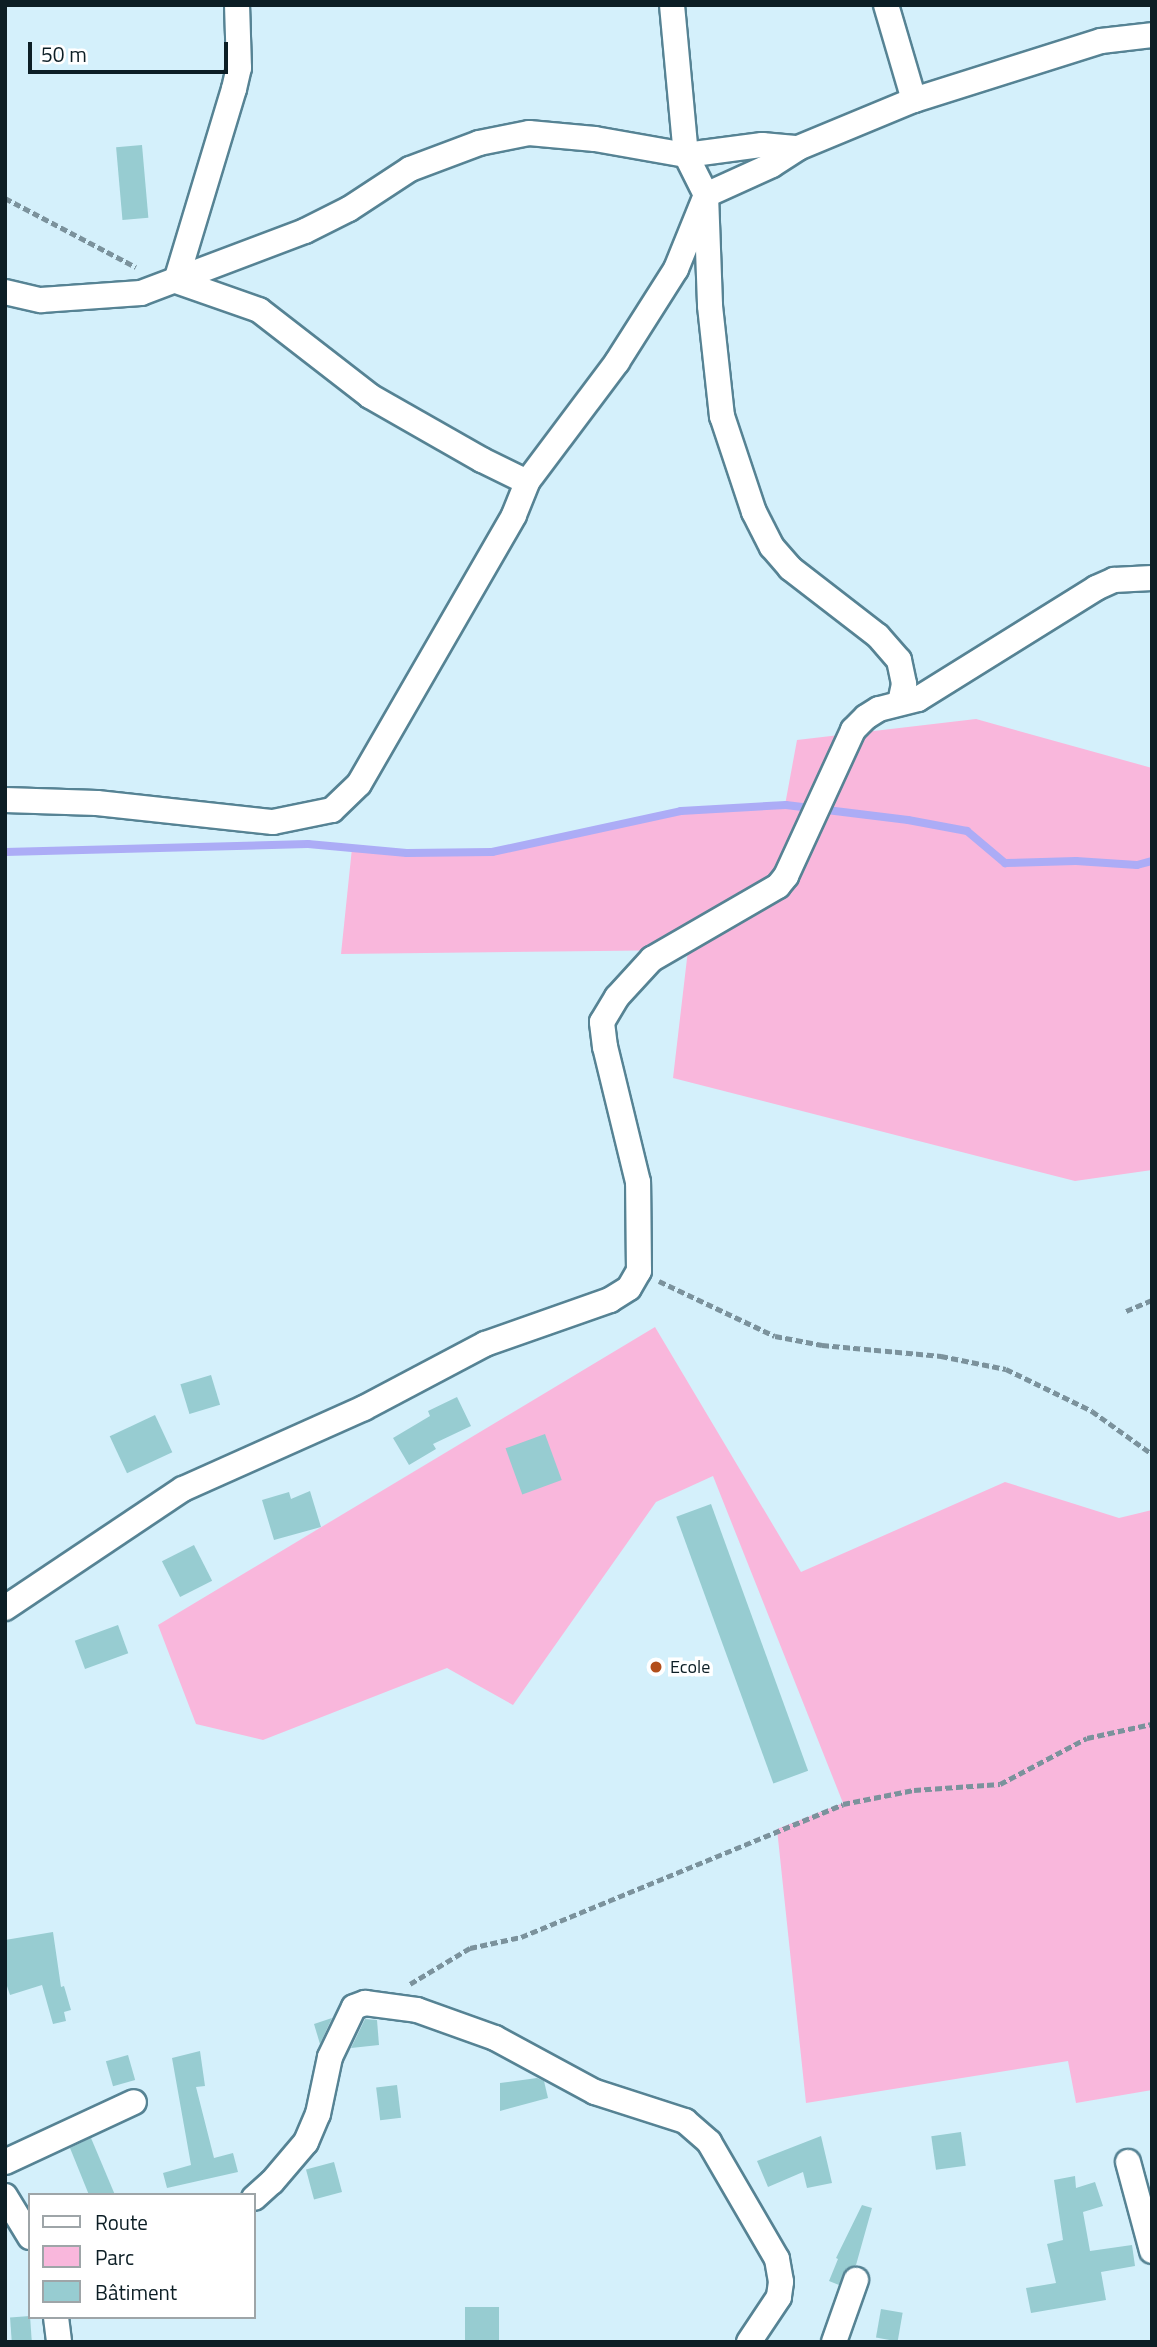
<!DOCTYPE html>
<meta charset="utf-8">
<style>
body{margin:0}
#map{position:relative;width:1157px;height:2347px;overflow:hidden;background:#d4f0fb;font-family:"Titillium Web",sans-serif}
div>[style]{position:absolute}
.green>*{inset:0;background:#f9b7dc}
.stream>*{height:8px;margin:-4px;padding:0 4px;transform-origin:4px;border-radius:4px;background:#acacf6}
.building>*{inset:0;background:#97ccd1;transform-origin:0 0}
.path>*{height:4.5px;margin-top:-2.25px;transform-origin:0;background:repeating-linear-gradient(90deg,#7b929c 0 7px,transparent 0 10.5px)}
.roads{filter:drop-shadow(2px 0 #568394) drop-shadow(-2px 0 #568394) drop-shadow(0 2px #568394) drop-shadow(0 -2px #568394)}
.street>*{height:24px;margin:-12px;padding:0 12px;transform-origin:12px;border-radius:12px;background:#fff}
.dots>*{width:19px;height:19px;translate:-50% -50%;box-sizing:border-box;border:4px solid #fff;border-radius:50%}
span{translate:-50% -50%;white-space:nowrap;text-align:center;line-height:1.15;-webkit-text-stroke:7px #fff;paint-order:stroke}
.poi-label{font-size:18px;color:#0c1e25}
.left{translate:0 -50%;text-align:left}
.frame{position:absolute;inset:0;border:7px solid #0c1e25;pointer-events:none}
.legend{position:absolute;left:28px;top:2193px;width:228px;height:126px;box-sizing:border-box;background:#fff;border:2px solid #9ea5a8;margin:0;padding:9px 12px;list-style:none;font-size:21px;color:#0c1e25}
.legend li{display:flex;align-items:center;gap:14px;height:35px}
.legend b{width:35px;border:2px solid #9ea5a8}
.scale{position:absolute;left:28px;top:42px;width:200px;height:32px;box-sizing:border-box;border:4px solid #0c1e25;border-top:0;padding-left:9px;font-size:21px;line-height:24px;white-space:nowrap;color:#0c1e25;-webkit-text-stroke:5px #fff;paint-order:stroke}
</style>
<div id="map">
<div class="green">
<div style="clip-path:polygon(976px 719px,1152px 768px,1152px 1170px,1075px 1181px,673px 1078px,688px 950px,341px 954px,352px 848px,407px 853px,492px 852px,681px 811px,785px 805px,797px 740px)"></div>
<div style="clip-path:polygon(655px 1327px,801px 1572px,1005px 1482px,1119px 1518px,1152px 1510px,1152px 2090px,1076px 2103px,1068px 2061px,806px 2103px,777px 1829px,843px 1803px,713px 1476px,656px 1502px,513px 1705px,447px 1668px,263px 1740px,196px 1724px,158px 1625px)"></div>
</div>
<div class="stream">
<div style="left:5px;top:852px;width:303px;rotate:-1.5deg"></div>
<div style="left:308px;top:844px;width:99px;rotate:5.2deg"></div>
<div style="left:407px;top:853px;width:85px;rotate:-0.7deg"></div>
<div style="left:492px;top:852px;width:193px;rotate:-12.2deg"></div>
<div style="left:681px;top:811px;width:105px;rotate:-3.3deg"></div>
<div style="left:786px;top:805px;width:123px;rotate:7deg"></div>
<div style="left:908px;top:820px;width:60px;rotate:10.6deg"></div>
<div style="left:967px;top:831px;width:50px;rotate:40.1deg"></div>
<div style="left:1005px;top:863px;width:71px;rotate:-1.6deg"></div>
<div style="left:1076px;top:861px;width:61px;rotate:3.8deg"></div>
<div style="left:1137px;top:865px;width:16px;rotate:-15deg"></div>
</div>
<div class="building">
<div style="left:142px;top:145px;width:73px;height:26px;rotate:85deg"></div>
<div style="left:211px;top:1375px;width:31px;height:32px;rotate:73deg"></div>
<div style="clip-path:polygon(457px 1397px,471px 1426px,433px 1444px,436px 1449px,409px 1465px,393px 1438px,430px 1416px,428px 1411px)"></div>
<div style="left:155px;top:1415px;width:41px;height:50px;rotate:65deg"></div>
<div style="left:545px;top:1434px;width:49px;height:42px;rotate:70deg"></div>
<div style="clip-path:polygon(310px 1491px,321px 1527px,274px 1540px,262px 1500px,289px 1492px,291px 1499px)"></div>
<div style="left:711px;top:1504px;width:284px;height:37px;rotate:70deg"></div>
<div style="left:194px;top:1545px;width:40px;height:36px;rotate:63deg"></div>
<div style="left:118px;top:1625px;width:30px;height:46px;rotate:70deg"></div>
<div style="clip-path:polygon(53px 1932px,61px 1987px,64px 1986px,71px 2010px,64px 2012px,66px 2021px,53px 2024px,42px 1985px,10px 1995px,5px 1980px,5px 1940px)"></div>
<div style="clip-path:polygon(332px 2018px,320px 2044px,314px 2024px)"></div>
<div style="clip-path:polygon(365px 2019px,377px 2020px,379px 2045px,351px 2048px)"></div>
<div style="clip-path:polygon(200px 2051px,205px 2086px,196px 2087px,214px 2158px,233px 2153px,238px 2172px,167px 2188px,163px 2173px,191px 2165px,172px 2058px)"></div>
<div style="left:128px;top:2055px;width:26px;height:23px;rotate:74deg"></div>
<div style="clip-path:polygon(537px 2078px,544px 2081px,548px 2098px,500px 2111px,500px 2083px)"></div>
<div style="left:397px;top:2085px;width:33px;height:21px;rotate:83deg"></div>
<div style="left:961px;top:2132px;width:34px;height:30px;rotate:82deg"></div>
<div style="clip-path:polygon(821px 2136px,832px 2183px,807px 2188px,803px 2172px,768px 2187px,757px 2161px)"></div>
<div style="clip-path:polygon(91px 2138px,115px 2195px,89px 2195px,70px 2148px)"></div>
<div style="left:334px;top:2162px;width:31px;height:29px;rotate:75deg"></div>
<div style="clip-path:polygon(1075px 2176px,1076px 2188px,1095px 2182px,1103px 2206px,1083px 2212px,1090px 2251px,1132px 2245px,1135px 2266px,1101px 2272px,1106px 2300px,1031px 2313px,1026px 2288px,1056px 2283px,1047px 2244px,1063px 2240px,1054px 2180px)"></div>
<div style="clip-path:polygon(862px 2205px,872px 2208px,856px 2265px,846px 2269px,839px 2285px,829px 2281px,838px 2259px,836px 2258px)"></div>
<div style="left:465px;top:2307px;width:34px;height:34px"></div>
<div style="left:881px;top:2309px;width:22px;height:29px;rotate:10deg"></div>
<div style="left:30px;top:2316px;width:26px;height:20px;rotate:86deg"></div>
</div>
<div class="path">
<div style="left:5px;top:198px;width:148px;rotate:27.8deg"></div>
<div style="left:659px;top:1281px;width:128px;rotate:25.4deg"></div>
<div style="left:775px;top:1336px;width:48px;rotate:10.8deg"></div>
<div style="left:822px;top:1345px;width:120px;rotate:5.3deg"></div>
<div style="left:941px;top:1356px;width:66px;rotate:11.3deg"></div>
<div style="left:1006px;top:1369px;width:96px;rotate:26deg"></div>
<div style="left:1092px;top:1411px;width:74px;rotate:35.6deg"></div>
<div style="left:1126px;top:1311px;width:28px;rotate:-23deg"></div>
<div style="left:410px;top:1984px;width:70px;rotate:-31deg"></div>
<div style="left:470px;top:1948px;width:52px;rotate:-12.2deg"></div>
<div style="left:521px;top:1937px;width:348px;rotate:-22.4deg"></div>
<div style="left:843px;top:1804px;width:72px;rotate:-11.2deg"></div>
<div style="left:914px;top:1790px;width:86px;rotate:-4deg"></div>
<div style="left:1000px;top:1784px;width:98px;rotate:-27.9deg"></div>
<div style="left:1087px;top:1738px;width:66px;rotate:-12.2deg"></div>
</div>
<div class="roads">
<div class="street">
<div style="left:672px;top:5px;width:151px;rotate:84.7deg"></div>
<div style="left:686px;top:155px;width:45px;rotate:63.4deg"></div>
<div style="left:706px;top:195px;width:111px;rotate:87.9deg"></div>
<div style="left:710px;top:306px;width:111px;rotate:83.8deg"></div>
<div style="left:722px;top:416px;width:101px;rotate:71.6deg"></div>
<div style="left:754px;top:512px;width:39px;rotate:63deg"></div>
<div style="left:772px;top:547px;width:28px;rotate:49deg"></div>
<div style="left:790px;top:568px;width:111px;rotate:37.7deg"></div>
<div style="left:878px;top:636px;width:32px;rotate:49deg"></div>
<div style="left:899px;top:660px;width:25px;rotate:78deg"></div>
<div style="left:904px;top:684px;width:19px;rotate:102deg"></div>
<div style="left:914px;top:100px;width:196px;rotate:-17.5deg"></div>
<div style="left:1101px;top:41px;width:51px;rotate:-6.7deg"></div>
<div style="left:5px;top:292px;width:37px;rotate:13deg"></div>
<div style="left:41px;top:300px;width:100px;rotate:-4deg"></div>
<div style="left:141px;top:293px;width:175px;rotate:-20.7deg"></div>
<div style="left:305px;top:231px;width:49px;rotate:-26.6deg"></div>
<div style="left:349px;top:209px;width:73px;rotate:-33.3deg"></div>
<div style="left:410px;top:169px;width:74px;rotate:-20.6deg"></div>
<div style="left:479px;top:143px;width:51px;rotate:-11.3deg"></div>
<div style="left:529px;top:133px;width:66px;rotate:5.2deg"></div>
<div style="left:595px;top:139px;width:92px;rotate:10deg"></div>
<div style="left:686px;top:155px;width:77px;rotate:-7.5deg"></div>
<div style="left:762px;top:145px;width:36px;rotate:5deg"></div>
<div style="left:527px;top:482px;width:150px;rotate:-53.1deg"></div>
<div style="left:617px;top:362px;width:110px;rotate:-57.6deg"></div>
<div style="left:676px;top:269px;width:80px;rotate:-67.9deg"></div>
<div style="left:706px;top:195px;width:72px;rotate:-24.4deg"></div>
<div style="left:772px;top:165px;width:31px;rotate:-33deg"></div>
<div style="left:798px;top:148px;width:126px;rotate:-22.5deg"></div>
<div style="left:914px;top:100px;width:99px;rotate:-106.4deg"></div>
<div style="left:5px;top:800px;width:92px;rotate:1.9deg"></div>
<div style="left:97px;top:803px;width:177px;rotate:6.2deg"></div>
<div style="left:273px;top:822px;width:60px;rotate:-11.5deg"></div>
<div style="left:332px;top:810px;width:37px;rotate:-44deg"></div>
<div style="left:359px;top:784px;width:310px;rotate:-60deg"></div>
<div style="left:514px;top:515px;width:35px;rotate:-68deg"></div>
<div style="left:527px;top:482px;width:50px;rotate:-153.9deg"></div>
<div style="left:482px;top:460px;width:129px;rotate:-150.3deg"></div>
<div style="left:370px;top:396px;width:140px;rotate:-142.2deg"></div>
<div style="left:259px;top:310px;width:88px;rotate:-160.7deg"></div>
<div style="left:176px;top:281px;width:201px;rotate:-73.2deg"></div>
<div style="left:234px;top:89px;width:22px;rotate:-77deg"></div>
<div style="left:239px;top:68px;width:63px;rotate:-91.8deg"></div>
<div style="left:5px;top:1608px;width:214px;rotate:-33.8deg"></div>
<div style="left:183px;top:1489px;width:198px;rotate:-24.1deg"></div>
<div style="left:364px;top:1408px;width:137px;rotate:-27.9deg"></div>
<div style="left:485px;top:1344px;width:133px;rotate:-19.4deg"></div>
<div style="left:610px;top:1300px;width:22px;rotate:-32deg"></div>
<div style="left:629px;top:1288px;width:20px;rotate:-60deg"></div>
<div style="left:639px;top:1271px;width:89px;rotate:-90.6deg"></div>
<div style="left:638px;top:1182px;width:139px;rotate:-103.7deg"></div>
<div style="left:605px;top:1047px;width:25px;rotate:-97deg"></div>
<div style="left:602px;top:1022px;width:29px;rotate:-59deg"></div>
<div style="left:617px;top:997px;width:52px;rotate:-47.4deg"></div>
<div style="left:652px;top:959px;width:146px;rotate:-30.1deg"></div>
<div style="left:778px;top:886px;width:13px;rotate:-51deg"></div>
<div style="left:786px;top:876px;width:161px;rotate:-65.3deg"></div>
<div style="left:853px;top:730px;width:18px;rotate:-45deg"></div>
<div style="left:866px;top:717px;width:15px;rotate:-32deg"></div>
<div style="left:879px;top:709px;width:40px;rotate:-14.4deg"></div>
<div style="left:918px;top:699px;width:210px;rotate:-31.9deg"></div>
<div style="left:1096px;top:588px;width:20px;rotate:-24deg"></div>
<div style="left:1114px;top:580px;width:38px;rotate:-3deg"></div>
<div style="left:5px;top:2162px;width:142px;rotate:-24.9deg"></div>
<div style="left:1128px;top:2162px;width:92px;rotate:74.9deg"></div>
<div style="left:5px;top:2196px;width:48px;rotate:58.6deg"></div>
<div style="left:254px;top:2198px;width:24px;rotate:-42deg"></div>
<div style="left:272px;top:2182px;width:52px;rotate:-49.6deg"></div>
<div style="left:306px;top:2142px;width:30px;rotate:-67deg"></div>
<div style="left:318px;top:2114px;width:58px;rotate:-78.1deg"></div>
<div style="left:330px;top:2057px;width:55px;rotate:-64.4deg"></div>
<div style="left:354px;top:2007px;width:12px;rotate:-20deg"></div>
<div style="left:365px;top:2003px;width:52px;rotate:7.7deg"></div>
<div style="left:417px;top:2010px;width:83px;rotate:19.7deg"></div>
<div style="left:495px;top:2038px;width:114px;rotate:28.4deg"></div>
<div style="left:595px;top:2092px;width:95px;rotate:17.9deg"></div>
<div style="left:685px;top:2121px;width:32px;rotate:41deg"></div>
<div style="left:709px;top:2142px;width:135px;rotate:59.8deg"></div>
<div style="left:777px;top:2259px;width:23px;rotate:80deg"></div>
<div style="left:781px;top:2282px;width:15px;rotate:98deg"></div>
<div style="left:779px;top:2297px;width:54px;rotate:123.7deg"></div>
<div style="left:56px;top:2317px;width:25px;rotate:83deg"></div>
<div style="left:834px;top:2342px;width:66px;rotate:-70.5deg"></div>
</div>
</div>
<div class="dots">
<div style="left:656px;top:1667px;background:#b24e1b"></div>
</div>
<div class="poi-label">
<span class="left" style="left:670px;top:1667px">Ecole</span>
</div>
<div class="frame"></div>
<ul class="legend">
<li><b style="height:9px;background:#fff"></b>Route</li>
<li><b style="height:19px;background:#f9b7dc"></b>Parc</li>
<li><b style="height:19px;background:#97ccd1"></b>Bâtiment</li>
</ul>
<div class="scale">50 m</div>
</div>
